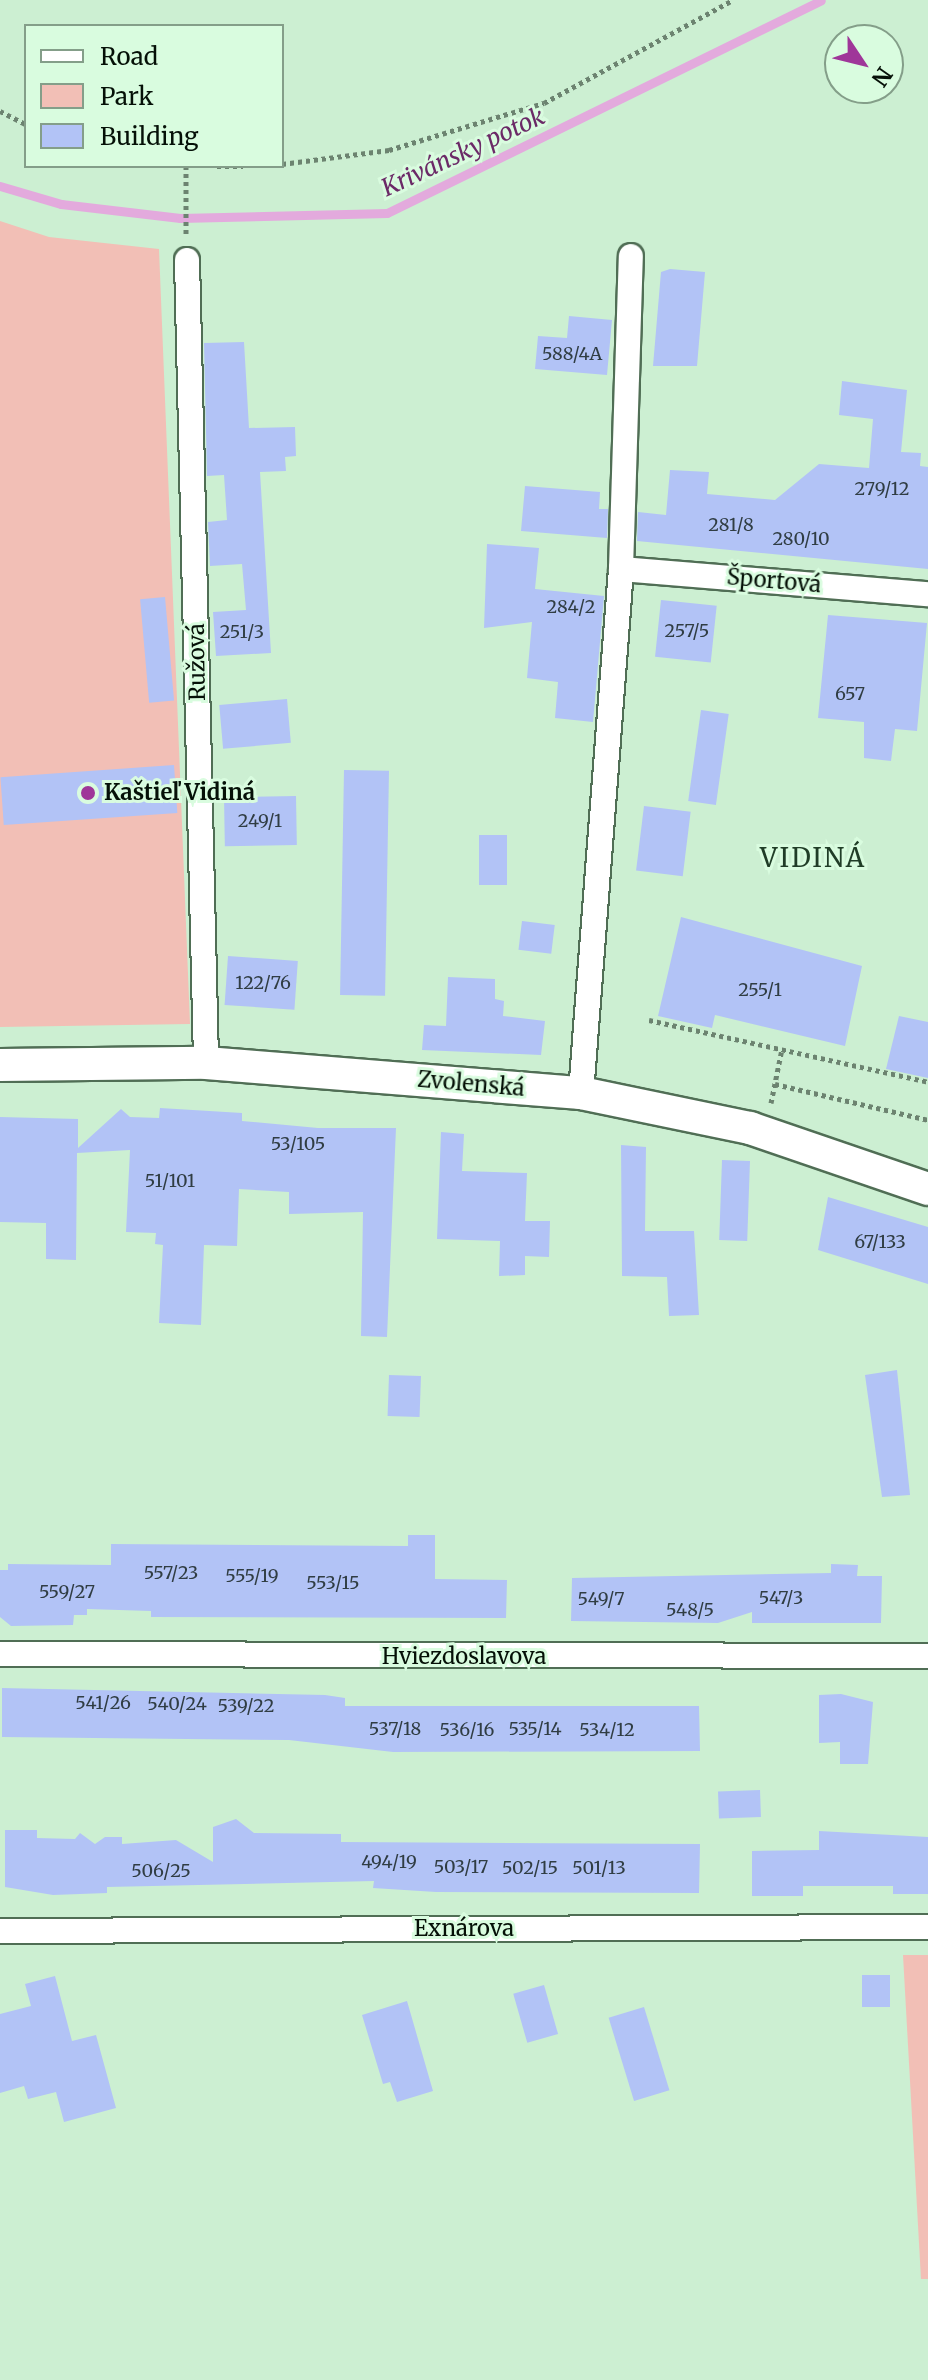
<!DOCTYPE html>
<meta charset="utf-8">
<style>
body{margin:0}
#map{position:relative;width:928px;height:2380px;overflow:hidden;background:#ccefd2;font-family:Merriweather,serif}
div>[style]{position:absolute}
.green>*{inset:0;background:#f2bfb6}
.stream>*{height:9px;margin:-4.5px;padding:0 4.5px;transform-origin:4.5px;border-radius:4.5px;background:#e3aadd}
.building>*{inset:0;background:#b2c3f6;transform-origin:0 0}
.path>*{height:5px;margin-top:-2.5px;transform-origin:0;background:repeating-linear-gradient(90deg,#6c8370 0 4px,transparent 0 8px)}
.roads{filter:drop-shadow(2px 0 #506e55) drop-shadow(-2px 0 #506e55) drop-shadow(0 2px #506e55) drop-shadow(0 -2px #506e55)}
.street>*{height:24px;margin:-12px;padding:0 12px;transform-origin:12px;border-radius:12px;background:#fff}
.secondary>*{height:32px;margin:-16px;padding:0 16px;transform-origin:16px;border-radius:16px;background:#fff}
.dots>*{width:22px;height:22px;translate:-50% -50%;box-sizing:border-box;border:4px solid #d9fcdf;border-radius:50%}
span{translate:-50% -50%;white-space:nowrap;text-align:center;line-height:1.15;-webkit-text-stroke:6px #d9fcdf;paint-order:stroke}
.number-label{font-size:18px;color:#303d43}
.number-label span{-webkit-text-stroke-width:0}
.street-label{font-size:22px;color:#051007}
.poi-label{font-size:22px;color:#051007;font-weight:700}
.left{translate:0 -50%;text-align:left}
.water-label{font-size:24px;color:#6b2a67;font-style:italic}
.quarter-label{font-size:26px;color:#203d27;letter-spacing:2px}
.legend{position:absolute;left:24px;top:24px;width:260px;height:144px;box-sizing:border-box;background:#d9fcdf;border:2px solid #849e89;margin:0;padding:10px 14px;list-style:none;font-size:24px;color:#051007}
.legend li{display:flex;align-items:center;gap:16px;height:40px}
.legend b{width:40px;border:2px solid #849e89}
.north{position:absolute;left:824px;top:24px;width:80px;height:80px;box-sizing:border-box;background:#d9fcdf;border:2px solid #849e89;border-radius:50%;rotate:125deg;font-size:22px;font-weight:700;line-height:32px;text-align:center;color:#051007}
.north::after{content:'';display:block;margin:auto;width:28px;height:36px;background:#9f3699;clip-path:polygon(50% 0,100% 100%,50% 72%,0 100%)}
</style>
<div id="map">
<div class="green">
<div style="clip-path:polygon(0 221px,49px 237px,159px 249px,190px 1024px,0 1027px)"></div>
<div style="clip-path:polygon(903px 1955px,928px 1955px,928px 2279px,921px 2279px)"></div>
</div>
<div class="stream">
<div style="left:0;top:186px;width:64px;rotate:16.4deg"></div>
<div style="left:61px;top:204px;width:120px;rotate:6.7deg"></div>
<div style="left:180px;top:218px;width:207px;rotate:-1.4deg"></div>
<div style="left:387px;top:213px;width:483px;rotate:-26.1deg"></div>
</div>
<div class="building">
<div style="clip-path:polygon(670px 269px,705px 272px,697px 366px,653px 366px,661px 272px)"></div>
<div style="clip-path:polygon(569px 316px,612px 320px,607px 375px,535px 369px,538px 336px,567px 338px)"></div>
<div style="clip-path:polygon(244px 342px,249px 428px,295px 427px,296px 456px,285px 457px,286px 471px,260px 472px,271px 653px,216px 656px,213px 612px,246px 610px,242px 564px,210px 566px,208px 522px,227px 520px,224px 475px,207px 476px,204px 343px)"></div>
<div style="clip-path:polygon(842px 381px,907px 390px,901px 452px,921px 453px,920px 466px,928px 467px,928px 569px,637px 541px,638px 512px,666px 515px,670px 470px,709px 472px,707px 494px,775px 500px,819px 464px,869px 468px,873px 419px,839px 415px)"></div>
<div style="clip-path:polygon(525px 486px,600px 492px,599px 509px,608px 509px,607px 538px,521px 531px)"></div>
<div style="clip-path:polygon(487px 544px,539px 548px,535px 589px,604px 596px,593px 722px,555px 718px,558px 682px,527px 678px,532px 622px,484px 628px)"></div>
<div style="left:165px;top:597px;width:104px;height:25px;rotate:85deg"></div>
<div style="left:661px;top:600px;width:56px;height:57px;rotate:6deg"></div>
<div style="clip-path:polygon(828px 615px,927px 623px,917px 731px,895px 729px,891px 761px,864px 758px,864px 722px,818px 718px)"></div>
<div style="left:287px;top:699px;width:44px;height:68px;rotate:85deg"></div>
<div style="left:701px;top:710px;width:28px;height:92px;rotate:8deg"></div>
<div style="left:174px;top:765px;width:48px;height:174px;rotate:86deg"></div>
<div style="left:344px;top:770px;width:45px;height:225px;rotate:1deg"></div>
<div style="left:296px;top:796px;width:49px;height:72px;rotate:89deg"></div>
<div style="left:644px;top:806px;width:47px;height:65px;rotate:7deg"></div>
<div style="left:479px;top:835px;width:28px;height:50px"></div>
<div style="clip-path:polygon(681px 917px,862px 966px,845px 1046px,715px 1015px,712px 1028px,658px 1016px)"></div>
<div style="left:522px;top:921px;width:33px;height:29px;rotate:7deg"></div>
<div style="left:228px;top:956px;width:70px;height:49px;rotate:4deg"></div>
<div style="clip-path:polygon(448px 977px,495px 979px,495px 999px,504px 1001px,503px 1016px,545px 1021px,541px 1055px,422px 1050px,424px 1025px,446px 1026px)"></div>
<div style="clip-path:polygon(899px 1016px,928px 1022px,928px 1078px,886px 1069px)"></div>
<div style="clip-path:polygon(160px 1108px,242px 1113px,242px 1121px,318px 1128px,396px 1128px,387px 1337px,361px 1336px,363px 1212px,289px 1214px,289px 1192px,239px 1189px,237px 1246px,204px 1245px,201px 1325px,159px 1323px,163px 1245px,155px 1244px,156px 1233px,126px 1232px,130px 1150px,77px 1153px,76px 1260px,46px 1259px,46px 1223px,0 1222px,0 1117px,78px 1119px,78px 1148px,121px 1109px,130px 1117px,159px 1118px)"></div>
<div style="clip-path:polygon(441px 1132px,464px 1134px,462px 1171px,527px 1173px,525px 1221px,550px 1221px,549px 1257px,525px 1256px,525px 1275px,499px 1276px,500px 1241px,437px 1239px)"></div>
<div style="clip-path:polygon(621px 1145px,646px 1147px,645px 1231px,694px 1231px,699px 1315px,669px 1316px,667px 1277px,622px 1276px)"></div>
<div style="left:722px;top:1160px;width:28px;height:80px;rotate:2deg"></div>
<div style="clip-path:polygon(828px 1197px,928px 1227px,928px 1284px,818px 1250px)"></div>
<div style="clip-path:polygon(897px 1370px,910px 1495px,882px 1497px,865px 1375px)"></div>
<div style="left:389px;top:1375px;width:32px;height:41px;rotate:2deg"></div>
<div style="clip-path:polygon(408px 1535px,435px 1535px,435px 1579px,507px 1580px,506px 1618px,151px 1617px,151px 1611px,87px 1609px,87px 1615px,74px 1615px,73px 1625px,11px 1626px,0 1617px,0 1570px,8px 1570px,8px 1564px,111px 1565px,111px 1544px,408px 1546px)"></div>
<div style="clip-path:polygon(831px 1564px,858px 1565px,857px 1576px,882px 1576px,881px 1623px,752px 1623px,752px 1612px,718px 1623px,571px 1621px,572px 1578px,831px 1573px)"></div>
<div style="clip-path:polygon(2px 1688px,325px 1695px,345px 1698px,345px 1706px,699px 1706px,700px 1751px,393px 1752px,289px 1740px,2px 1737px)"></div>
<div style="clip-path:polygon(841px 1694px,873px 1702px,868px 1764px,840px 1764px,840px 1742px,819px 1743px,819px 1695px)"></div>
<div style="left:760px;top:1790px;width:27px;height:42px;rotate:88deg"></div>
<div style="clip-path:polygon(236px 1819px,254px 1833px,341px 1834px,341px 1842px,700px 1844px,699px 1893px,436px 1892px,373px 1888px,374px 1881px,107px 1887px,107px 1893px,53px 1895px,5px 1887px,5px 1830px,37px 1830px,37px 1838px,75px 1839px,80px 1833px,95px 1844px,105px 1837px,122px 1837px,122px 1844px,176px 1840px,213px 1862px,213px 1827px)"></div>
<div style="clip-path:polygon(819px 1831px,928px 1837px,928px 1894px,893px 1894px,893px 1886px,803px 1886px,803px 1896px,752px 1896px,752px 1851px,819px 1850px)"></div>
<div style="left:862px;top:1975px;width:28px;height:32px"></div>
<div style="clip-path:polygon(55px 1976px,72px 2041px,96px 2035px,116px 2108px,64px 2122px,56px 2092px,28px 2099px,24px 2086px,0 2093px,0 2014px,31px 2006px,25px 1984px)"></div>
<div style="left:544px;top:1985px;width:51px;height:32px;rotate:74deg"></div>
<div style="clip-path:polygon(407px 2001px,433px 2091px,397px 2102px,390px 2082px,383px 2084px,362px 2015px)"></div>
<div style="left:644px;top:2007px;width:87px;height:37px;rotate:73deg"></div>
</div>
<div class="path">
<div style="left:0;top:111px;width:29px;rotate:27deg"></div>
<div style="left:282px;top:164px;width:108px;rotate:-7.5deg"></div>
<div style="left:389px;top:150px;width:162px;rotate:-16.9deg"></div>
<div style="left:544px;top:103px;width:215px;rotate:-28.6deg"></div>
<div style="left:186px;top:166px;width:71px;rotate:90deg"></div>
<div style="left:217px;top:166px;width:26px"></div>
<div style="left:649px;top:1020px;width:286px;rotate:12.5deg"></div>
<div style="left:775px;top:1084px;width:157px;rotate:13.2deg"></div>
<div style="left:771px;top:1103px;width:55px;rotate:-78.5deg"></div>
</div>
<div class="roads">
<div class="street">
<div style="left:187px;top:260px;width:803px;rotate:88.64deg"></div>
<div style="left:621px;top:569px;width:308px;rotate:4.7deg"></div>
<div style="left:581px;top:1093px;width:526px;rotate:-85.63deg"></div>
<div style="left:621px;top:569px;width:313px;rotate:-88.2deg"></div>
<div style="left:0;top:1654px;width:928px;rotate:0.12deg"></div>
<div style="left:0;top:1931px;width:928px;rotate:-0.25deg"></div>
</div>
<div class="secondary">
<div style="left:0;top:1065px;width:206px;rotate:-0.6deg"></div>
<div style="left:206px;top:1063px;width:376px;rotate:4.6deg"></div>
<div style="left:581px;top:1093px;width:173px;rotate:11.7deg"></div>
<div style="left:750px;top:1128px;width:188px;rotate:18.9deg"></div>
</div>
</div>
<div class="dots">
<div style="left:88px;top:793px;background:#9f3699"></div>
</div>
<div class="number-label">
<span style="left:572px;top:354px">588/4A</span>
<span style="left:882px;top:489px">279/12</span>
<span style="left:731px;top:525px">281/8</span>
<span style="left:801px;top:539px">280/10</span>
<span style="left:571px;top:607px">284/2</span>
<span style="left:687px;top:631px">257/5</span>
<span style="left:242px;top:632px">251/3</span>
<span style="left:850px;top:694px">657</span>
<span style="left:260px;top:821px">249/1</span>
<span style="left:263px;top:983px">122/76</span>
<span style="left:760px;top:990px">255/1</span>
<span style="left:298px;top:1144px">53/105</span>
<span style="left:170px;top:1181px">51/101</span>
<span style="left:880px;top:1242px">67/133</span>
<span style="left:171px;top:1573px">557/23</span>
<span style="left:252px;top:1576px">555/19</span>
<span style="left:333px;top:1583px">553/15</span>
<span style="left:67px;top:1592px">559/27</span>
<span style="left:781px;top:1598px">547/3</span>
<span style="left:601px;top:1599px">549/7</span>
<span style="left:690px;top:1610px">548/5</span>
<span style="left:103px;top:1703px">541/26</span>
<span style="left:177px;top:1704px">540/24</span>
<span style="left:246px;top:1706px">539/22</span>
<span style="left:395px;top:1729px">537/18</span>
<span style="left:535px;top:1729px">535/14</span>
<span style="left:467px;top:1730px">536/16</span>
<span style="left:607px;top:1730px">534/12</span>
<span style="left:389px;top:1862px">494/19</span>
<span style="left:461px;top:1867px">503/17</span>
<span style="left:530px;top:1868px">502/15</span>
<span style="left:599px;top:1868px">501/13</span>
<span style="left:161px;top:1871px">506/25</span>
</div>
<div class="street-label">
<span style="left:774px;top:581px;rotate:5deg">Športová</span>
<span style="left:197px;top:662px;rotate:-91deg">Ružová</span>
<span style="left:471px;top:1084px;rotate:5deg">Zvolenská</span>
<span style="left:464px;top:1657px">Hviezdoslavova</span>
<span style="left:464px;top:1929px">Exnárova</span>
</div>
<div class="poi-label">
<span class="left" style="left:104px;top:793px">Kaštieľ Vidiná</span>
</div>
<div class="water-label">
<span style="left:463px;top:152px;rotate:-25deg">Krivánsky potok</span>
</div>
<div class="quarter-label">
<span style="left:813px;top:858px">VIDINÁ</span>
</div>
<ul class="legend">
<li><b style="height:10px;background:#fff"></b>Road</li>
<li><b style="height:22px;background:#f2bfb6"></b>Park</li>
<li><b style="height:22px;background:#b2c3f6"></b>Building</li>
</ul>
<div class="north">N</div>
</div>
